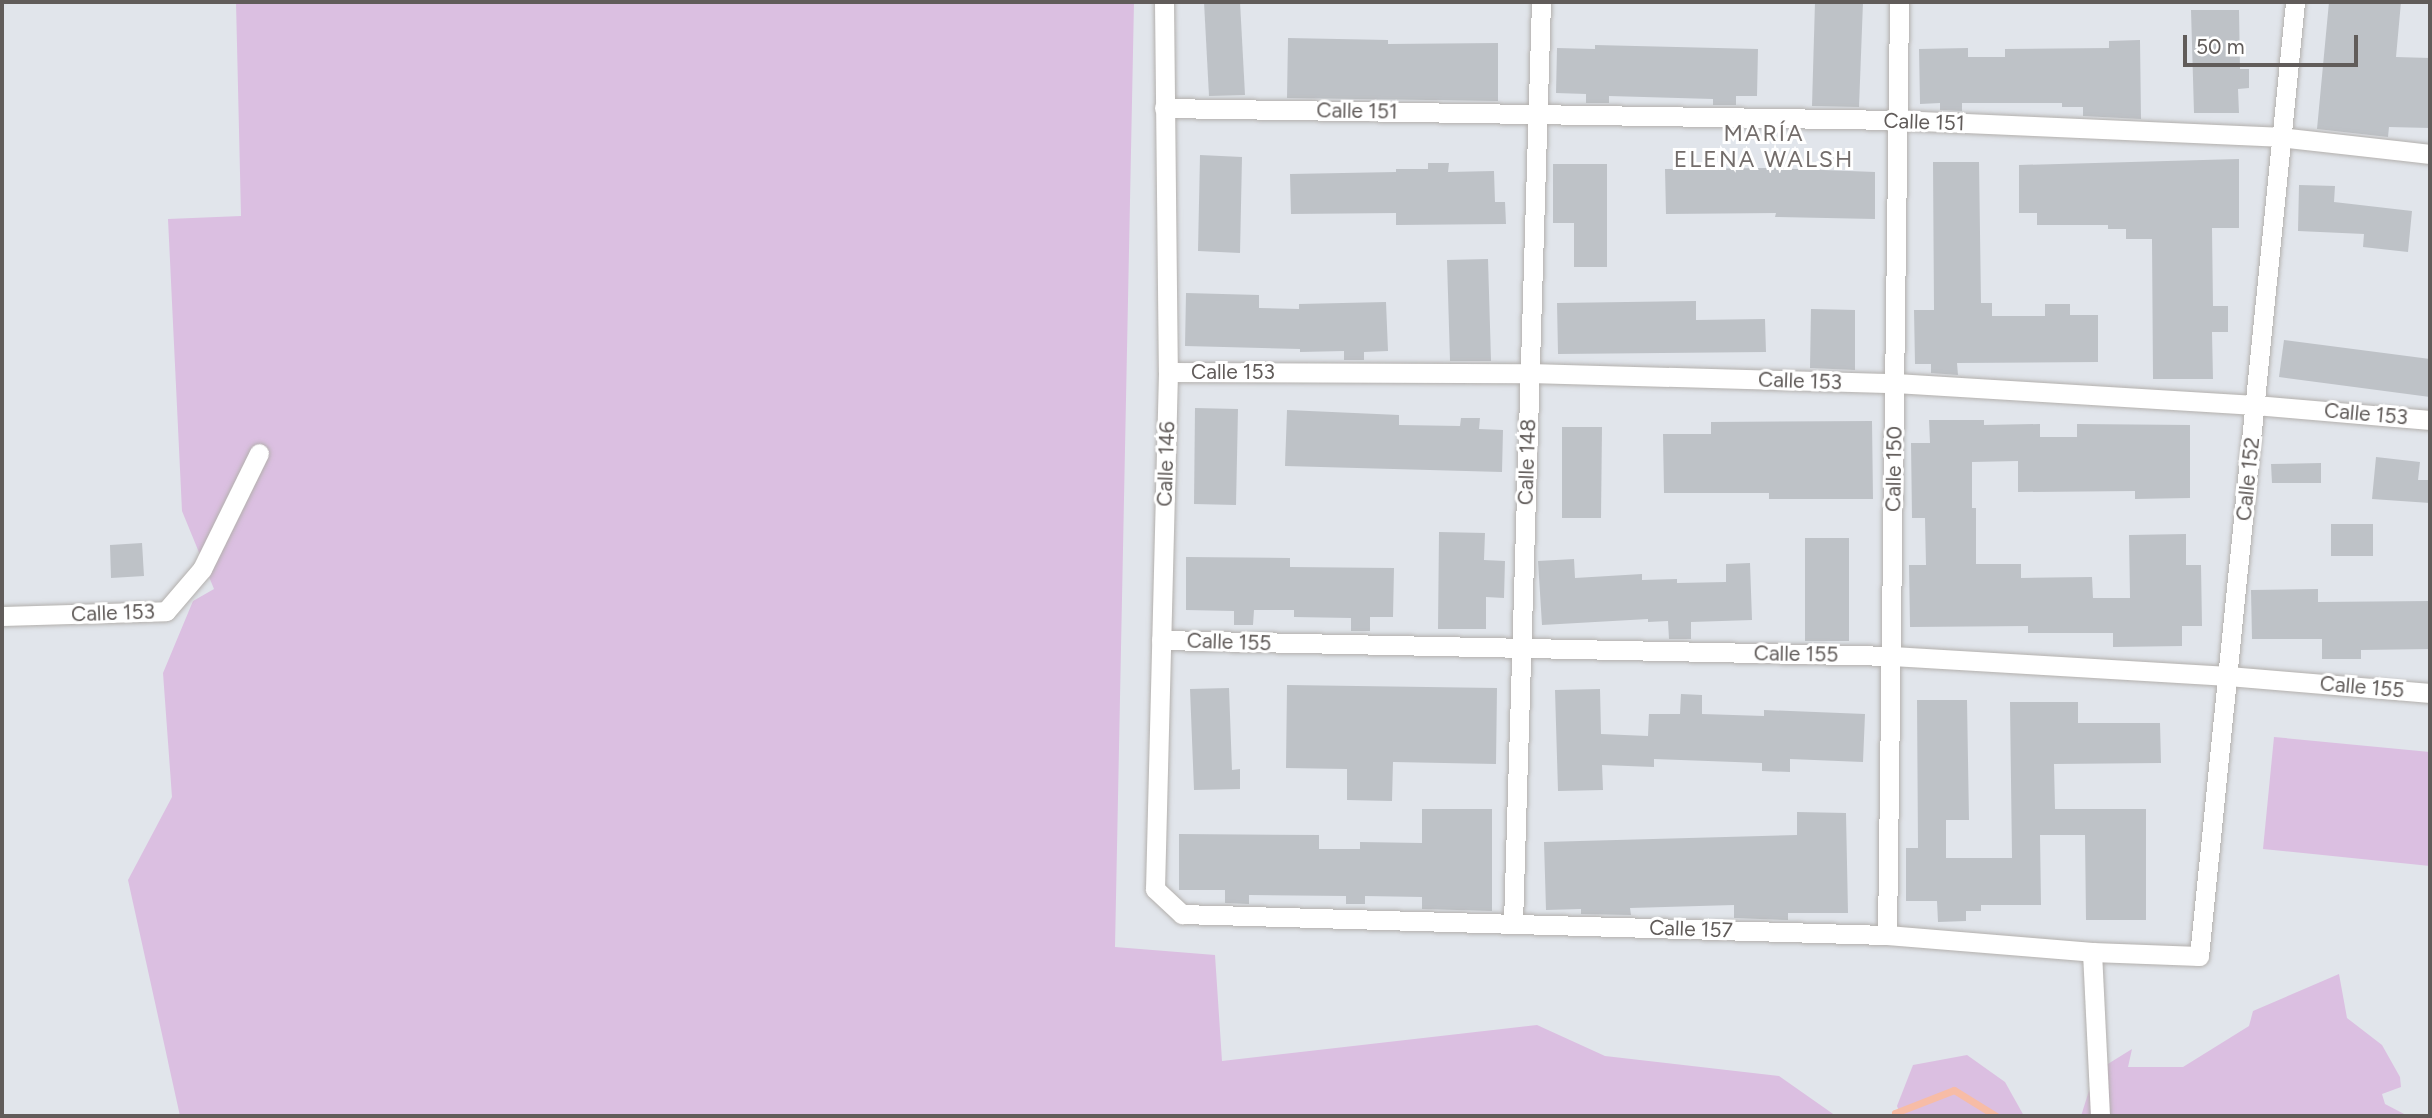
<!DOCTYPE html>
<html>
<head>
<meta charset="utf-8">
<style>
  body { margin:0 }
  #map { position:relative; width:2432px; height:1118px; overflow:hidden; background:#e1e5eb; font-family:Figtree,sans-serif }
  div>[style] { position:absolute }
  .green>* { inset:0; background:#dbbfe1 }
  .stream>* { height:7px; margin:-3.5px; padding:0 3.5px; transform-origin:3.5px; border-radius:3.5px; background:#f7bca6 }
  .building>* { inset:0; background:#bec2c7 }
  .roads { filter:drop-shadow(0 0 2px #b3b0ad) drop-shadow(0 0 2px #b3b0ad) }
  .street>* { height:19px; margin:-9.5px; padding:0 9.5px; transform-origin:9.5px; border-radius:9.5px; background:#fff }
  span { translate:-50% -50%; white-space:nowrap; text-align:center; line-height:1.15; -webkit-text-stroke:6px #fff; paint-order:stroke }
  .street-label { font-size:21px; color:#615c5a }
  .neighbourhood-label { font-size:23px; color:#736d6b; letter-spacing:2px }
  .frame { position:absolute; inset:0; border:4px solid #615c5a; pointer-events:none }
  .scale { position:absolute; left:2183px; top:35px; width:175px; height:32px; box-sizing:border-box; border:4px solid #615c5a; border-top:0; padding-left:9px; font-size:21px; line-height:24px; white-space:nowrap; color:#615c5a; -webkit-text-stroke:5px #fff; paint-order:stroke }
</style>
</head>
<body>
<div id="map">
  <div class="green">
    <i style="clip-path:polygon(236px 2px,1134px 2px,1115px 947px,1215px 955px,1222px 1061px,1537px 1025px,1605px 1056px,1779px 1076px,1836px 1116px,180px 1116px,128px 880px,172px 797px,163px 673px,193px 601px,214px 589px,182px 511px,168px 219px,241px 216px)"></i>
    <i style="clip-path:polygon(2274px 737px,2430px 752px,2430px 866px,2263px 849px)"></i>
    <i style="clip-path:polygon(2339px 974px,2347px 1018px,2382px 1045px,2400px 1077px,2401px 1087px,2382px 1094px,2385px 1104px,2408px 1116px,2081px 1116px,2095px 1072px,2132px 1049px,2128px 1067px,2183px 1067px,2249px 1026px,2253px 1011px)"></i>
    <i style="clip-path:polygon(1967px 1055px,2005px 1082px,2024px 1116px,1901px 1116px,1897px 1106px,1913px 1065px)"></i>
  </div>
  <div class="stream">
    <i style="left:1895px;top:1116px;width:3px;rotate:-90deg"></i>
    <i style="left:1895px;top:1113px;width:63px;rotate:-21.3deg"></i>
    <i style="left:1954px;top:1090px;width:49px;rotate:31.8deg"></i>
  </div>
  <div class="building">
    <i style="clip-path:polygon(1204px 2px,1240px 2px,1245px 95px,1209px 96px)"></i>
    <i style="clip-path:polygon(1815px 2px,1863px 2px,1859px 107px,1812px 106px)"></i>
    <i style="clip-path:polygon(2329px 2px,2401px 2px,2396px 57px,2430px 58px,2430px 128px,2389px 127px,2388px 137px,2317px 129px)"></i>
    <i style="clip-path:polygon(2191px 10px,2239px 10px,2240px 69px,2249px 69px,2249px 88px,2238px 89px,2239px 113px,2194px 113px)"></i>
    <i style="clip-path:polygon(1288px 38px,1388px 40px,1388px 44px,1498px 43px,1498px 101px,1287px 98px)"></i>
    <i style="clip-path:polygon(2140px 40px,2141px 119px,2083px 116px,2083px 107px,2062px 107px,2062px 103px,1962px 103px,1962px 111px,1940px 110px,1940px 103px,1920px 104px,1919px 49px,1968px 48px,1968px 57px,2005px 57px,2005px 49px,2109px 48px,2109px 41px)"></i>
    <i style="clip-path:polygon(1595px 45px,1758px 49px,1757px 96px,1736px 96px,1736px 105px,1713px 105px,1713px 99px,1609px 96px,1609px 103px,1586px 103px,1586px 94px,1556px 93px,1557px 48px,1595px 49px)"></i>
    <i style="clip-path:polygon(1200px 155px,1242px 157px,1240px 253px,1198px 251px)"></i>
    <i style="clip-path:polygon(2239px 159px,2239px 228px,2212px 228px,2213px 306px,2228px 306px,2228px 332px,2212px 332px,2213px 379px,2153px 379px,2152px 239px,2126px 239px,2126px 229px,2108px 229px,2108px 225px,2037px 225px,2037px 213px,2019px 213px,2019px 165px)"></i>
    <i style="clip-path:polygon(1933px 162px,1979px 162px,1981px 303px,1992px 303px,1992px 316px,2045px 316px,2045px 304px,2070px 304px,2070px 315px,2098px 315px,2098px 362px,1957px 363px,1958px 375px,1931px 373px,1931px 364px,1915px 364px,1914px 310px,1934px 310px)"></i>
    <i style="clip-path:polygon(1428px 163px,1449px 163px,1448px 172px,1494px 171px,1495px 202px,1505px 202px,1506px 224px,1396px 225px,1396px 213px,1291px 214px,1290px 174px,1396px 172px,1396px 169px,1428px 169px)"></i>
    <i style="clip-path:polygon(1553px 164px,1607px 164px,1607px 267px,1574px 267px,1574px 223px,1553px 223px)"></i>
    <i style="clip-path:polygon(1769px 168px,1875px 172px,1875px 219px,1775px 217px,1776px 213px,1666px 214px,1665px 169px)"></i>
    <i style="clip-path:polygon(2299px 185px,2335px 186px,2334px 202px,2412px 211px,2408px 252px,2363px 247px,2364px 234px,2298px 231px)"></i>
    <i style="clip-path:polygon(1488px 259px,1491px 361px,1450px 361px,1447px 260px)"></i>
    <i style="clip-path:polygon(1186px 293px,1259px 295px,1259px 308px,1299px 309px,1299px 304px,1386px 302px,1388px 351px,1364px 352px,1364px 360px,1344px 360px,1344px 351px,1300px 352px,1300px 349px,1185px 346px)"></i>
    <i style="clip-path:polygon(1696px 301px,1696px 320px,1765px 319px,1766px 352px,1558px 354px,1557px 303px)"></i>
    <i style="clip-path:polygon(1811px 309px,1855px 310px,1855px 370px,1810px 368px)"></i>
    <i style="clip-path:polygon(2284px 340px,2430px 359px,2430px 397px,2279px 377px)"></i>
    <i style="clip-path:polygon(1195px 408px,1238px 409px,1236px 505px,1194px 504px)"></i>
    <i style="clip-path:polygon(1287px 410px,1399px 415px,1399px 425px,1460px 426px,1461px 418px,1480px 418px,1479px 429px,1503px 430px,1502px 472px,1285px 466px)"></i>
    <i style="clip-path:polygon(1929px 420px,1984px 420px,1984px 425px,2040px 424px,2040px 437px,2077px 437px,2077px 424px,2190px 425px,2190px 498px,2135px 499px,2135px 491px,2018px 492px,2018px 461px,1972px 462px,1972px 508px,1976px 508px,1976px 564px,2021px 564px,2021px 578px,2092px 577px,2093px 598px,2130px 598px,2129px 535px,2186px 534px,2186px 565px,2201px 565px,2202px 626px,2182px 626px,2182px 646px,2113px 647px,2113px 633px,2028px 633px,2028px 626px,1910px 627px,1909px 565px,1926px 565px,1925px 518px,1912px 518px,1911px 443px,1930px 443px)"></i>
    <i style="clip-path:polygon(1872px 421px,1873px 499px,1769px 499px,1769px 493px,1664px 493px,1663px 434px,1711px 434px,1711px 422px)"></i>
    <i style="clip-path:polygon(1562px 427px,1602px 427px,1601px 518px,1562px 518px)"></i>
    <i style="clip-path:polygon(2376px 457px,2420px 462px,2418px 480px,2430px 480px,2430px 503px,2372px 499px)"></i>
    <i style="clip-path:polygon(2321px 463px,2321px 483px,2272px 483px,2271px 464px)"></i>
    <i style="clip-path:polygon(2331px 524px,2373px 524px,2373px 556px,2331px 556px)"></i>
    <i style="clip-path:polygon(1439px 532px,1485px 533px,1484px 560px,1505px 561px,1504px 598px,1486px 597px,1486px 629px,1438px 629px)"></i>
    <i style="clip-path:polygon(1805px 538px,1849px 538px,1849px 641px,1805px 641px)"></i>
    <i style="clip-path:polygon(142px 543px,144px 576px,111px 578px,110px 545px)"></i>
    <i style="clip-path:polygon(1186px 557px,1290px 558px,1290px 567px,1394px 568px,1393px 617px,1370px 617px,1370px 631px,1351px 631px,1351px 618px,1294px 617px,1294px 610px,1254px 610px,1253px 625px,1234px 625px,1234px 611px,1186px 610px)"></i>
    <i style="clip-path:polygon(1574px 559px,1575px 578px,1642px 574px,1642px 580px,1677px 579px,1677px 583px,1726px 582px,1726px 564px,1750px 563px,1752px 620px,1691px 622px,1691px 639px,1669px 639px,1668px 621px,1648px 622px,1648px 619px,1542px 625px,1538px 561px)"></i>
    <i style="clip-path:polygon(2318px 589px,2318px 602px,2430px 601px,2430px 649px,2361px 650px,2361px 659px,2322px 659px,2322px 639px,2252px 639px,2251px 590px)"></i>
    <i style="clip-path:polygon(1287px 685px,1497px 688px,1496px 764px,1393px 762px,1392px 801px,1347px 800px,1347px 769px,1286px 768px)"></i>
    <i style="clip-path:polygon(1229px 688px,1232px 770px,1240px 769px,1240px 789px,1194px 790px,1190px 689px)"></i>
    <i style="clip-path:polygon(1600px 689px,1601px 734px,1648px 736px,1649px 714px,1680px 714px,1681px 694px,1702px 695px,1702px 714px,1764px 716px,1764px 710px,1865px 714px,1863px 762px,1790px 759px,1790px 772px,1762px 771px,1762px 763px,1654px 759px,1654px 767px,1602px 765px,1603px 790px,1558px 791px,1555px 690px)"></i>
    <i style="clip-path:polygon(1917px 700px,1967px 700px,1969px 820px,1946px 820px,1946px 858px,2012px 858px,2010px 702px,2078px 702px,2078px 723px,2160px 723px,2161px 763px,2054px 764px,2055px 809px,2146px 809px,2146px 920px,2086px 920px,2085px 835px,2040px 835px,2041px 905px,1981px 905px,1981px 911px,1966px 911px,1966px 921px,1938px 922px,1937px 901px,1906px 901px,1906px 848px,1918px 848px)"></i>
    <i style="clip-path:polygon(1422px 809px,1492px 809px,1492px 911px,1422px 909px,1422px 897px,1365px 896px,1365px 904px,1346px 904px,1346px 896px,1249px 895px,1249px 904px,1225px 903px,1225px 890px,1179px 890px,1179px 834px,1319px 835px,1319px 849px,1360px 849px,1360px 842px,1422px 843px)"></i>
    <i style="clip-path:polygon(1797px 812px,1846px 813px,1848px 913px,1788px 913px,1788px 920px,1734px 918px,1734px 905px,1630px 908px,1631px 915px,1581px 914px,1581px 909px,1546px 910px,1544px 842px,1797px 835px)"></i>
  </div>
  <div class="roads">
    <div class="street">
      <i style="left:1164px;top:2px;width:370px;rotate:89.4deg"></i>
      <i style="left:1168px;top:372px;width:517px;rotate:91.44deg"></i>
      <i style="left:1155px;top:889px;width:37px;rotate:43deg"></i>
      <i style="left:1182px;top:914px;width:705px;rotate:1.71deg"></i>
      <i style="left:1887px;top:935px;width:206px;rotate:4.7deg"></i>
      <i style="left:2092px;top:952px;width:107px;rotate:2.1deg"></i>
      <i style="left:2199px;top:956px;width:959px;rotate:-84.25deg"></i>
      <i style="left:1164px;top:108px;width:733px;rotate:0.94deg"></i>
      <i style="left:1897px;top:120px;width:382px;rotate:2.5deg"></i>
      <i style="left:2279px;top:137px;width:152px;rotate:6.4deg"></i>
      <i style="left:1168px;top:372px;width:361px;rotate:0.2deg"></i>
      <i style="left:1529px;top:373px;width:366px;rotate:1.6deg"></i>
      <i style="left:1895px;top:383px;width:361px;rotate:3.5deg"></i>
      <i style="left:2255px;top:405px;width:176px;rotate:4.9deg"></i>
      <i style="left:2px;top:616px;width:164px;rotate:-1.7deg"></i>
      <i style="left:166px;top:611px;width:55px;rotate:-49.4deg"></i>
      <i style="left:202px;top:569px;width:129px;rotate:-63.8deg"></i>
      <i style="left:1161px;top:640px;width:731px;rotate:1.25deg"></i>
      <i style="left:1892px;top:656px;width:337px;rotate:3.4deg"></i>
      <i style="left:2228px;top:676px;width:203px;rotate:4.8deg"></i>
      <i style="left:1513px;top:923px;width:921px;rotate:-88.26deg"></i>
      <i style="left:1887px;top:935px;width:933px;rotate:-89.26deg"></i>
      <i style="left:2092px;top:952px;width:164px;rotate:87.2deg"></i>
    </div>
  </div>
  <div class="street-label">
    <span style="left:1357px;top:111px;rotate:1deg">Calle 151</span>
    <span style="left:1924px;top:122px;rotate:2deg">Calle 151</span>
    <span style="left:1233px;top:372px">Calle 153</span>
    <span style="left:1800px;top:381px;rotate:2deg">Calle 153</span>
    <span style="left:2366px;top:414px;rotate:5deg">Calle 153</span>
    <span style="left:1527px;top:462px;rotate:-88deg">Calle 148</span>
    <span style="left:1166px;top:464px;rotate:-88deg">Calle 146</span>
    <span style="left:1894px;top:469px;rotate:-89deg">Calle 150</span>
    <span style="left:2248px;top:479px;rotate:-84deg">Calle 152</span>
    <span style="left:113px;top:613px;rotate:-2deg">Calle 153</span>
    <span style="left:1229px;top:642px;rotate:2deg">Calle 155</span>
    <span style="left:1796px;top:654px;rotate:1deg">Calle 155</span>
    <span style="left:2362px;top:687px;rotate:5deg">Calle 155</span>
    <span style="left:1691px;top:929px;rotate:2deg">Calle 157</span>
  </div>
  <div class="neighbourhood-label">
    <span style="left:1764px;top:146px">MARÍA<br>ELENA WALSH</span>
  </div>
  <div class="frame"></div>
  <div class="scale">50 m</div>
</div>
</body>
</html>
